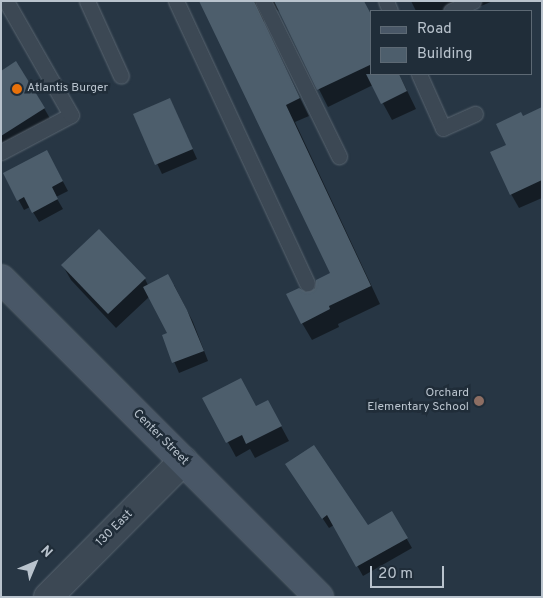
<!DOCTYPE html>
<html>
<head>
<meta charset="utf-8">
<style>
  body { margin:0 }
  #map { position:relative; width:543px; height:598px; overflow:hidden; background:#273644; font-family:Overpass,sans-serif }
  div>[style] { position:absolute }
  .shadow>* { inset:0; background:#0007 }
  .building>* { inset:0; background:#4d5e6c }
  .roads { filter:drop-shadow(0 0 1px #5a6671) drop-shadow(0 0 1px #5a6671) }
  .lane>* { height:15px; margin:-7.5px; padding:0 7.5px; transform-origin:7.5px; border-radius:7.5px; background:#3c4854 }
  .street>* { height:28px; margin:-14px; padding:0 14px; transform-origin:14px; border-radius:14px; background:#3c4854 }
  .secondary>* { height:28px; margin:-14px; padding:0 14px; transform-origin:14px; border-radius:14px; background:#495767 }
  .dots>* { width:14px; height:14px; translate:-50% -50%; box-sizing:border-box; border:2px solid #202d39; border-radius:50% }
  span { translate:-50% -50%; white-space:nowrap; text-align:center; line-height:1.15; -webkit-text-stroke:5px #202d39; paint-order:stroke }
  .poi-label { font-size:12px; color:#b9c3cd }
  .left { translate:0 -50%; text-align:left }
  .right { translate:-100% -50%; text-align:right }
  .street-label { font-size:12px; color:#b9c3cd }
  .frame { position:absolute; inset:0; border:2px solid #b9c3cd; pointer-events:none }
  .legend { position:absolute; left:370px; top:10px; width:162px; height:65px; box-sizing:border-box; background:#202d39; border:1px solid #5d6974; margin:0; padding:6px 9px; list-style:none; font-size:15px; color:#b9c3cd }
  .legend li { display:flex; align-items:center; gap:10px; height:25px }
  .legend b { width:25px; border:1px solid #5d6974 }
  .north { position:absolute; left:10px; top:538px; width:50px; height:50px; -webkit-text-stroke:4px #202d39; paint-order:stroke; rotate:45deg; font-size:14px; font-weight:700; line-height:20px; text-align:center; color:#b9c3cd }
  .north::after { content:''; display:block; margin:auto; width:18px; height:22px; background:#b9c3cd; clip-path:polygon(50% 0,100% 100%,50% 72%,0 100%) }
  .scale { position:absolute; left:370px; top:566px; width:74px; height:22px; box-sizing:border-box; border:2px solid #b9c3cd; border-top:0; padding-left:6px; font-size:15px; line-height:18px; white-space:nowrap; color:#b9c3cd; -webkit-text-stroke:4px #202d39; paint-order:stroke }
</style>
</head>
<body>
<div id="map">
  <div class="shadow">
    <i style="clip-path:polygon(201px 1px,364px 1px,372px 17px,372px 74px,399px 74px,416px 109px,392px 120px,373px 85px,328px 107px,280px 12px,274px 8px,264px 14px,264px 24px,309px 116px,295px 122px,380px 304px,338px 324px,339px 327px,312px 340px,302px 323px,305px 294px,312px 292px,332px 273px)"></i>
    <i style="clip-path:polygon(411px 1px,493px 1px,469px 11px,416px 11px)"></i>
    <i style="clip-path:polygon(1px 72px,44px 108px,52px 122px,1px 155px)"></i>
    <i style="clip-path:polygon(170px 99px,197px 159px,162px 174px,134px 115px)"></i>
    <i style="clip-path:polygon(542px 109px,542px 198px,519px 208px,511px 194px,507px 145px,523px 117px)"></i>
    <i style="clip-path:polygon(52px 161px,68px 191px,56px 197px,63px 209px,39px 222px,30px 207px,24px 210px,4px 173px)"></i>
    <i style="clip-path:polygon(63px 266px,145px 279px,148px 285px,174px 285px,193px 322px,208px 361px,179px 373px,163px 336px,169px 334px,149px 297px,116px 328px,71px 280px)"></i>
    <i style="clip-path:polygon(204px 398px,256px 407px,275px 415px,289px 441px,255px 458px,250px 449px,236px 457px)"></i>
    <i style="clip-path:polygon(293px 474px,368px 527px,392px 513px,412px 548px,363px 576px,334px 525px,329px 528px)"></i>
  </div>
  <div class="building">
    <i style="clip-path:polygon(199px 1px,254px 1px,300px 98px,286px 105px,371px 286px,329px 306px,330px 309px,301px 324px,286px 294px,299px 288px,306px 292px,311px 291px,315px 288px,316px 280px,330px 273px)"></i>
    <i style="clip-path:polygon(274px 1px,364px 1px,372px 16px,372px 64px,317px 90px)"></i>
    <i style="clip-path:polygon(16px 61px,45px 108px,1px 136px,1px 71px)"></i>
    <i style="clip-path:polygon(366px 74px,399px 74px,407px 91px,381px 104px)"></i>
    <i style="clip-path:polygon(170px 98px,193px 149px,155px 165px,133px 114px)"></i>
    <i style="clip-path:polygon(542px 107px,542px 180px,510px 195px,490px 152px,506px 145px,496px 124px,521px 112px,523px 116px)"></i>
    <i style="clip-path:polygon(47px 150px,63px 181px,52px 187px,58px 199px,32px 213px,24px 197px,17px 201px,3px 173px)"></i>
    <i style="clip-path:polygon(99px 229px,146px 278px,108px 314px,61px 265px)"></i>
    <i style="clip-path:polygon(168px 274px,187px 310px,204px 351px,172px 363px,162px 335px,167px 333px,143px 287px)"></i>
    <i style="clip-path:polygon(241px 378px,256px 406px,268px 400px,282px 426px,246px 444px,242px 435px,226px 443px,202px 398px)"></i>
    <i style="clip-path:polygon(314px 445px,368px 525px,392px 511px,408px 538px,356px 567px,327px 515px,322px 519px,285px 464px)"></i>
  </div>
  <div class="roads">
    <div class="lane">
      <i style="left:87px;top:1px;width:82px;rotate:65.6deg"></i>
      <i style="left:176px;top:1px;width:311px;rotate:65.1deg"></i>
      <i style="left:263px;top:1px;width:173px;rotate:63.9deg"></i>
      <i style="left:386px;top:1px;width:11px;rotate:68deg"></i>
      <i style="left:451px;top:11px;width:24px;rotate:-24deg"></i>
      <i style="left:419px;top:74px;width:59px;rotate:66deg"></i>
      <i style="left:443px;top:128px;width:35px;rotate:-24deg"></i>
      <i style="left:1px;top:152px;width:79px;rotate:-27.9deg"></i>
      <i style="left:71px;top:115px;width:131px;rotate:-119.7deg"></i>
    </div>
    <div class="street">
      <i style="left:48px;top:597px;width:192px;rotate:-45.2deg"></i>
    </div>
    <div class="secondary">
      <i style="left:1px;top:279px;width:450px;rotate:45deg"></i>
    </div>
  </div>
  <div class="dots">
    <i style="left:17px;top:89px;background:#e8710a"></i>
    <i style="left:479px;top:401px;background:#8d6e63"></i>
  </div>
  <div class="poi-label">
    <span class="left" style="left:27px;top:89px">Atlantis Burger</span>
    <span class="right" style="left:469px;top:401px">Orchard<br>Elementary School</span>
  </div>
  <div class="street-label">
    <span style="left:160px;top:438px;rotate:45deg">Center Street</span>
    <span style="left:115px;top:529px;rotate:-45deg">130 East</span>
  </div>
  <div class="frame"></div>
  <ul class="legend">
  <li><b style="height:6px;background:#495767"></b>Road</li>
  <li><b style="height:14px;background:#4d5e6c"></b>Building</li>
  </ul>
  <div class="north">N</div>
  <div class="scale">20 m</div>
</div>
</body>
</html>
